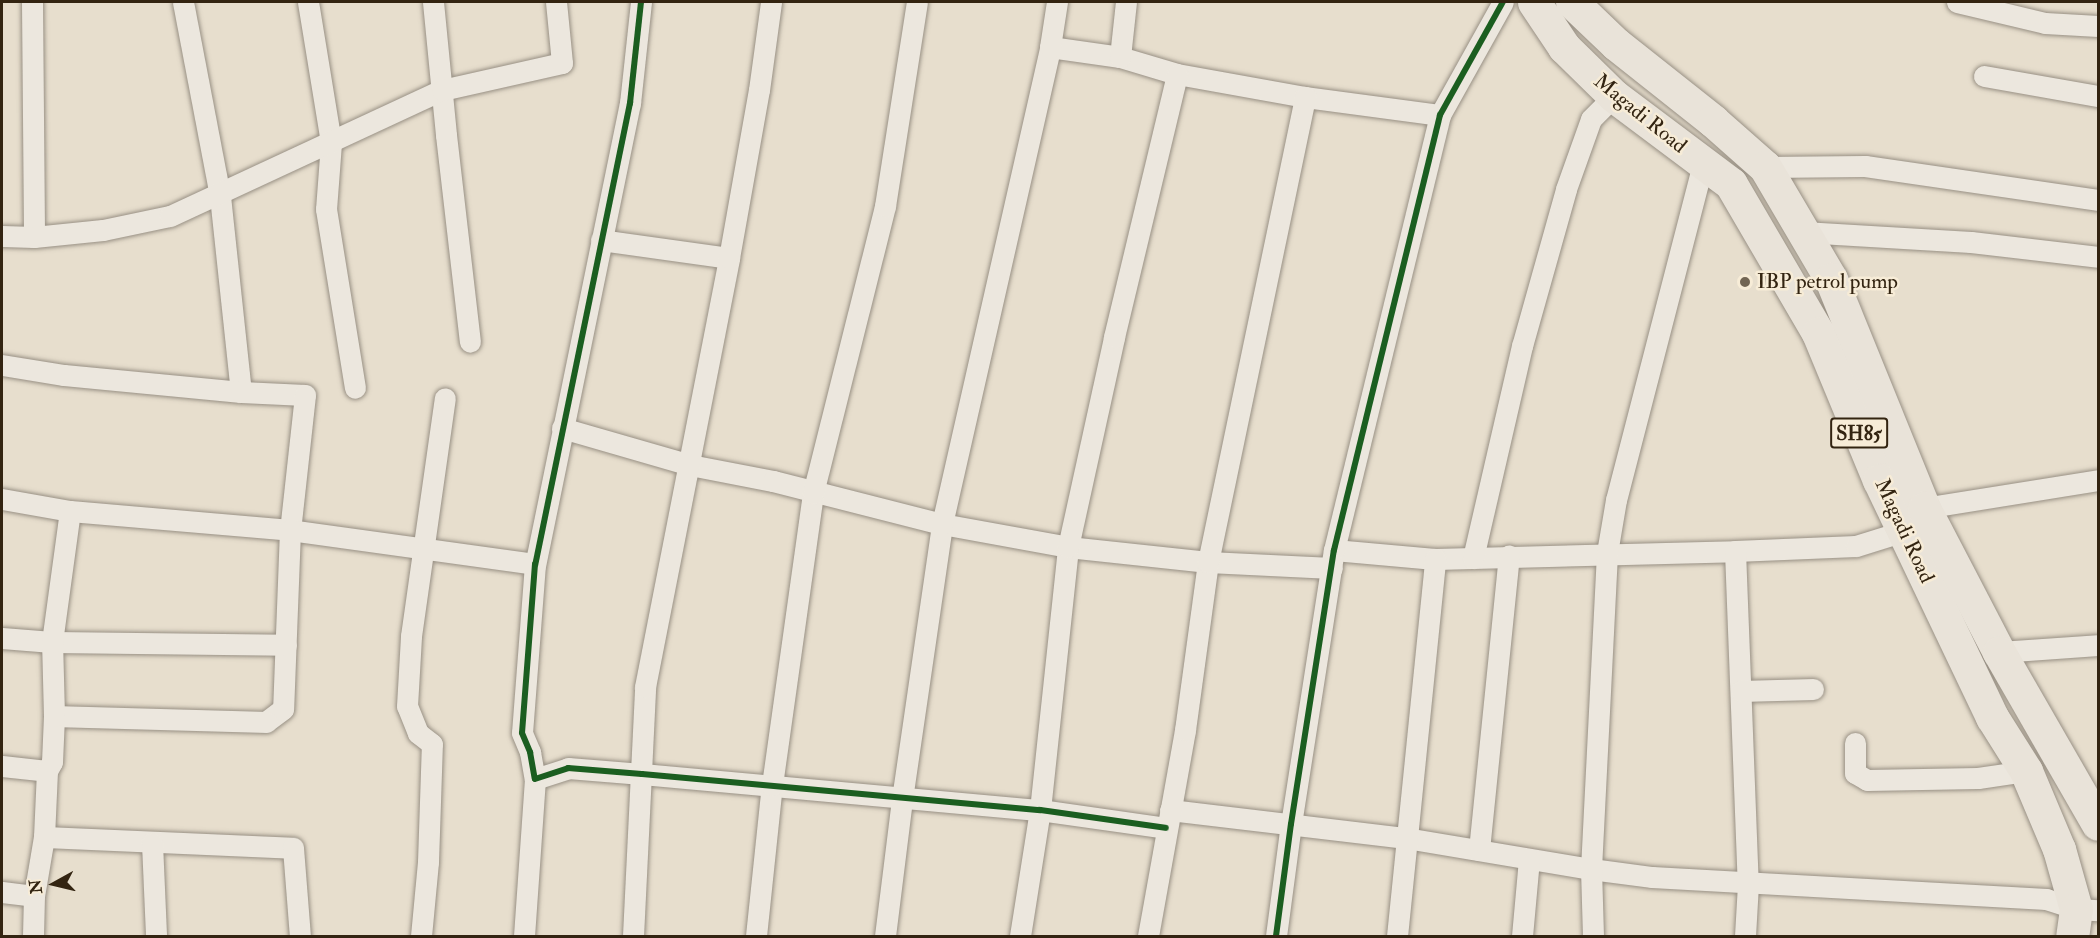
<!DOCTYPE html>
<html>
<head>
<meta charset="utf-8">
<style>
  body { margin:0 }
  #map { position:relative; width:2100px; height:938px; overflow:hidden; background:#e7decd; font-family:"IM FELL Double Pica",serif }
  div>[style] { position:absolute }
  .roads { filter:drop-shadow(0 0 2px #989084) drop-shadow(0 0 2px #989084) }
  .minor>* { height:21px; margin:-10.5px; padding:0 10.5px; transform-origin:10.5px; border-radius:10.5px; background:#ece7de }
  .primary>* { height:33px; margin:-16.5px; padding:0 16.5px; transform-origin:16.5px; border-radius:16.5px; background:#e9e3d9 }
  .cycleway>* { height:6px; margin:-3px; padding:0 3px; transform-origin:3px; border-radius:3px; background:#1b5e20 }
  .dots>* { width:16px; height:16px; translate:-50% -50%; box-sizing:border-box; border:3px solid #f7ecd7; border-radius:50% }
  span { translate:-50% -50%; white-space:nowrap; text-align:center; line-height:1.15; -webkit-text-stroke:5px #f7ecd7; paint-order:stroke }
  .shield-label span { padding:2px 4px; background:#f7ecd7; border:2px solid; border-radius:4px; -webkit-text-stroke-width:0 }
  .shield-label { font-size:20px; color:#332411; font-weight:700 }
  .street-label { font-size:21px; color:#332411 }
  .poi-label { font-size:21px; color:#332411 }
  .left { translate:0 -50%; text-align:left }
  .frame { position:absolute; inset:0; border:3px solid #332411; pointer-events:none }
  .north { position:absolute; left:24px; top:854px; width:60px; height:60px; -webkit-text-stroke:4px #f7ecd7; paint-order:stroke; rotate:262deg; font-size:16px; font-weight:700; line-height:24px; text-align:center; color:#332411 }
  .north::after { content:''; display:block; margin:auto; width:21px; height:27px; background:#332411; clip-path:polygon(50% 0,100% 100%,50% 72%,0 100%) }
</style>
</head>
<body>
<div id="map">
  <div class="roads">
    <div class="minor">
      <i style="left:32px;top:2px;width:235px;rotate:89.5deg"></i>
      <i style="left:183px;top:2px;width:197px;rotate:79.2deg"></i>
      <i style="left:220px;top:196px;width:197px;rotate:83.9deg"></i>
      <i style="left:308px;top:2px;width:143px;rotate:80.7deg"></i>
      <i style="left:331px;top:143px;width:66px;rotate:94.3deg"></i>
      <i style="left:326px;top:209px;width:181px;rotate:80.8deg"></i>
      <i style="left:433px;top:2px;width:134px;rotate:84.4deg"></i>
      <i style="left:446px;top:135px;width:208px;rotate:83.4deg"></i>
      <i style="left:641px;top:2px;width:102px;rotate:96.2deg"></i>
      <i style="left:630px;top:103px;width:471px;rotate:101.6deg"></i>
      <i style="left:535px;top:564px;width:169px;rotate:94.4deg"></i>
      <i style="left:522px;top:733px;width:21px;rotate:67deg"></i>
      <i style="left:530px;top:752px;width:27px;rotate:80deg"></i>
      <i style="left:535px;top:779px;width:35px;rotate:-18deg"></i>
      <i style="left:568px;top:768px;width:74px;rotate:4.6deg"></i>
      <i style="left:642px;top:774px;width:400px;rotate:5.2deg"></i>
      <i style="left:1040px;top:810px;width:127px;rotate:8.1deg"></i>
      <i style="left:1957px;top:2px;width:90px;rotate:13.4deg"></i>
      <i style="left:2045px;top:23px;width:53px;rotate:3.2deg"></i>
      <i style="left:1050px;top:47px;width:71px;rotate:8.1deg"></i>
      <i style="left:1120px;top:57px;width:59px;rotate:16.6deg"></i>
      <i style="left:1177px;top:74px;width:130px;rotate:10.2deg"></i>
      <i style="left:1305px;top:97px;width:136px;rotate:7.6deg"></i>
      <i style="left:1120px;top:57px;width:55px;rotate:-83.8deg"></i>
      <i style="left:1984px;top:76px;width:116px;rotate:10deg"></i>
      <i style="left:1765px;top:167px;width:100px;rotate:-0.6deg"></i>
      <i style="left:1865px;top:166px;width:235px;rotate:8.3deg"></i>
      <i style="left:1803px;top:232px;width:168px;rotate:3.4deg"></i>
      <i style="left:1971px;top:242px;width:128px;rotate:6.7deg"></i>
      <i style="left:2px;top:236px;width:32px;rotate:2deg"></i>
      <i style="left:34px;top:237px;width:69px;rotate:-5.8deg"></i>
      <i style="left:103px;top:230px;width:68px;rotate:-11.8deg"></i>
      <i style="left:170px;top:216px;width:300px;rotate:-24.9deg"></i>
      <i style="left:442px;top:90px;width:123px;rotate:-12.7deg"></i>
      <i style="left:562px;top:63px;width:61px;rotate:-95.6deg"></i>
      <i style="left:601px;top:240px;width:129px;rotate:8deg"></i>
      <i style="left:2px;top:365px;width:63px;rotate:9.2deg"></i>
      <i style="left:64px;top:375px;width:178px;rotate:5.5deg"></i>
      <i style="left:241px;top:392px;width:64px;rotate:2.7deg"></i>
      <i style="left:305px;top:395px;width:136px;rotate:96.3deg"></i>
      <i style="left:290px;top:530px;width:247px;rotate:7.9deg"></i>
      <i style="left:562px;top:428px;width:133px;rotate:16.1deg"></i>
      <i style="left:690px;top:465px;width:85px;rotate:10.9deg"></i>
      <i style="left:773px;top:481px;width:174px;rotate:14.3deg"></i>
      <i style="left:942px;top:524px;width:128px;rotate:10.3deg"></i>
      <i style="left:1068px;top:547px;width:141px;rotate:6.1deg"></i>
      <i style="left:1208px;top:562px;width:124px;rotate:2.8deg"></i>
      <i style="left:2px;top:499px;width:69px;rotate:10deg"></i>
      <i style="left:70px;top:511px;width:221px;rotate:4.9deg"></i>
      <i style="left:290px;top:530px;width:179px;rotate:92.2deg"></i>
      <i style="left:283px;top:709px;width:21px;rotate:143deg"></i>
      <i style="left:266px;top:722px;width:212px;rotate:-178.4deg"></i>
      <i style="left:1924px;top:508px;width:176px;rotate:-9.1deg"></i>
      <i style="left:1334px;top:550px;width:101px;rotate:5.1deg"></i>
      <i style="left:1435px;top:559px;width:300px;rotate:-1.5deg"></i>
      <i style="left:1735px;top:551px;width:121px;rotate:-2.4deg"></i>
      <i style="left:1856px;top:546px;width:50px;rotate:-17.4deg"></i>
      <i style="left:1735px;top:551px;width:333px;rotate:87.8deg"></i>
      <i style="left:1748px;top:884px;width:52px;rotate:93.3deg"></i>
      <i style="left:1473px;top:558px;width:218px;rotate:-77deg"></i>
      <i style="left:1522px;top:346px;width:163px;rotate:-74.3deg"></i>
      <i style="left:1566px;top:189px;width:74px;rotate:-70.3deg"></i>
      <i style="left:1591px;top:119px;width:33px;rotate:-45deg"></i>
      <i style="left:2px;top:638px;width:50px;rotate:4.6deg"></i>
      <i style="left:52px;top:642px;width:234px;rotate:0.7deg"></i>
      <i style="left:1999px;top:652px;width:99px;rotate:-4deg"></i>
      <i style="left:1741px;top:691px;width:72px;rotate:-1.6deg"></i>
      <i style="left:1855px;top:743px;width:30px;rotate:90deg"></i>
      <i style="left:1855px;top:773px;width:14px;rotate:30deg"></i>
      <i style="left:1867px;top:780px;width:111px;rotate:-1deg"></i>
      <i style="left:1978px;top:778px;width:49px;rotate:-8.3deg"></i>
      <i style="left:2px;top:766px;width:45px;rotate:6.3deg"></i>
      <i style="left:1170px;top:810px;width:238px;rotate:6.8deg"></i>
      <i style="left:1406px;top:838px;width:188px;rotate:9.5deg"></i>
      <i style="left:1591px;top:869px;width:62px;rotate:7.5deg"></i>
      <i style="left:1652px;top:877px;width:395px;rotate:3.2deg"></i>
      <i style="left:2046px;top:899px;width:32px;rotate:18deg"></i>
      <i style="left:2076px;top:909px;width:22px;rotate:3deg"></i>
      <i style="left:44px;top:837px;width:249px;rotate:2.5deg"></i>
      <i style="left:293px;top:848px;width:88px;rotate:85.5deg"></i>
      <i style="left:152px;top:843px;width:93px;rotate:87.5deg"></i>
      <i style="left:1479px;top:850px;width:296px;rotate:-84.2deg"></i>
      <i style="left:2px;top:892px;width:32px;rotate:7deg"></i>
      <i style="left:33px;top:936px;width:40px;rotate:-88.6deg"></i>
      <i style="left:34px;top:896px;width:60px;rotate:-80.4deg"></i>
      <i style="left:44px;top:837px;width:66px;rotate:-87.4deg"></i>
      <i style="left:47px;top:771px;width:10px;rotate:-61deg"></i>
      <i style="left:52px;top:762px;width:46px;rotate:-87.5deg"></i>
      <i style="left:54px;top:716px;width:74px;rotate:-91.5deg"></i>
      <i style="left:52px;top:642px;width:132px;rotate:-82.2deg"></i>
      <i style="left:421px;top:936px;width:74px;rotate:-84.6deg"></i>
      <i style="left:428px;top:862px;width:118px;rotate:-88.1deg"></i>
      <i style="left:432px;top:744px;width:18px;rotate:-142deg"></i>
      <i style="left:418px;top:733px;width:29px;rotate:-112deg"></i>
      <i style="left:407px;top:706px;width:70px;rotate:-86.7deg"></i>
      <i style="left:411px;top:636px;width:240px;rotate:-81.9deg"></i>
      <i style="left:524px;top:936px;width:157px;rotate:-86deg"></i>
      <i style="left:633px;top:936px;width:249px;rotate:-87.2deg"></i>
      <i style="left:645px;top:687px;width:437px;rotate:-78.9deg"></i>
      <i style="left:729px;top:258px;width:171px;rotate:-79.9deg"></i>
      <i style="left:759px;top:90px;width:89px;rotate:-82.2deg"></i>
      <i style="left:756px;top:936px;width:152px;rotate:-84deg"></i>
      <i style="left:772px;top:785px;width:295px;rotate:-82deg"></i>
      <i style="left:813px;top:493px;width:296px;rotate:-75.9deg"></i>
      <i style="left:885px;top:206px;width:206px;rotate:-81.1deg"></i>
      <i style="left:885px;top:936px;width:138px;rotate:-82.9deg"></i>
      <i style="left:902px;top:799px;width:278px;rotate:-81.7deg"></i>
      <i style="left:942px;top:524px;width:489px;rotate:-77.2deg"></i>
      <i style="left:1050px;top:47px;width:46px;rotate:-81.2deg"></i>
      <i style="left:1020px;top:936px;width:128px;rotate:-81deg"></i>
      <i style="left:1040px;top:810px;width:264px;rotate:-83.9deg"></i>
      <i style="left:1068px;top:547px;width:215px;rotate:-77.6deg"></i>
      <i style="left:1114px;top:337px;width:270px;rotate:-76.5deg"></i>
      <i style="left:1148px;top:936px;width:209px;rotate:-79.8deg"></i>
      <i style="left:1185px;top:730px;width:170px;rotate:-82.2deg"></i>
      <i style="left:1208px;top:562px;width:475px;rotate:-78.2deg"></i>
      <i style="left:1276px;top:936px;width:113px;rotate:-82.4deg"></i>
      <i style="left:1291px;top:824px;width:277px;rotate:-81.1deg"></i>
      <i style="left:1334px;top:550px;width:448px;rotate:-76.3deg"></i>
      <i style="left:1440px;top:115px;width:129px;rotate:-60.9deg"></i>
      <i style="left:1397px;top:936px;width:379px;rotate:-84.2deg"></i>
      <i style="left:1522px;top:936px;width:77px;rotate:-84.8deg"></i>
      <i style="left:1593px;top:936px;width:67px;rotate:-91.7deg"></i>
      <i style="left:1591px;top:869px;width:316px;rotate:-87.1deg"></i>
      <i style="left:1607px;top:553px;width:54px;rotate:-80.4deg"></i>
      <i style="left:1616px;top:500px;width:347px;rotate:-75.5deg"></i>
    </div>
    <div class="primary">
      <i style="left:1534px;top:2px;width:54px;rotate:56.3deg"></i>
      <i style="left:1564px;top:47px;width:70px;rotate:44.4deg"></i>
      <i style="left:1614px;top:96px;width:146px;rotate:36.9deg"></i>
      <i style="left:1731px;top:184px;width:173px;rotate:59.7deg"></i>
      <i style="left:1818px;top:333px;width:159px;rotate:67.5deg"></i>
      <i style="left:1879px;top:480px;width:263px;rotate:64.5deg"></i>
      <i style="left:1992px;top:717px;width:64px;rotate:57.8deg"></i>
      <i style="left:2026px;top:771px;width:85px;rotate:67.1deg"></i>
      <i style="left:2059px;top:849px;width:62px;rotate:74.2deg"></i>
      <i style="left:2076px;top:909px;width:27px;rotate:98deg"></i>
      <i style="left:1572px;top:2px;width:61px;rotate:43.7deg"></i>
      <i style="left:1616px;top:44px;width:124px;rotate:38.4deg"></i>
      <i style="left:1713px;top:121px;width:69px;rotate:41.5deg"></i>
      <i style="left:1765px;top:167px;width:130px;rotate:59.5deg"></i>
      <i style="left:1831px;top:279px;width:247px;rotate:67.9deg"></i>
      <i style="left:1924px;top:508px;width:162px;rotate:62.5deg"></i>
      <i style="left:1999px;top:652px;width:198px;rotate:60.1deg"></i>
    </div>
  </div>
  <div class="cycleway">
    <i style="left:641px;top:2px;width:102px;rotate:96.2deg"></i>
    <i style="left:630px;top:103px;width:471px;rotate:101.6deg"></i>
    <i style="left:535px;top:564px;width:169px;rotate:94.4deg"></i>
    <i style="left:522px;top:733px;width:21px;rotate:67deg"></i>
    <i style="left:530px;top:752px;width:27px;rotate:80deg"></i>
    <i style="left:535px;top:779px;width:35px;rotate:-18deg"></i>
    <i style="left:568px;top:768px;width:74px;rotate:4.6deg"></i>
    <i style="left:642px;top:774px;width:400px;rotate:5.2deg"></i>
    <i style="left:1040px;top:810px;width:127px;rotate:8.1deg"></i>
    <i style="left:1276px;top:936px;width:113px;rotate:-82.4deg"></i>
    <i style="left:1291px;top:824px;width:277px;rotate:-81.1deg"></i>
    <i style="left:1334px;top:550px;width:448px;rotate:-76.3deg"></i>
    <i style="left:1440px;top:115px;width:129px;rotate:-60.9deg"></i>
  </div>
  <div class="dots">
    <i style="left:1745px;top:282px;background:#726553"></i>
  </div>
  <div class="shield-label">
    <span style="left:1859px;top:433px">SH85</span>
  </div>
  <div class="street-label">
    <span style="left:1640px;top:114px;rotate:39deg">Magadi Road</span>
    <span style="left:1904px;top:531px;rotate:65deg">Magadi Road</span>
  </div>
  <div class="poi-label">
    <span class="left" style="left:1757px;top:282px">IBP petrol pump</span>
  </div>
  <div class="frame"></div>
  <div class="north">N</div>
</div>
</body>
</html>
